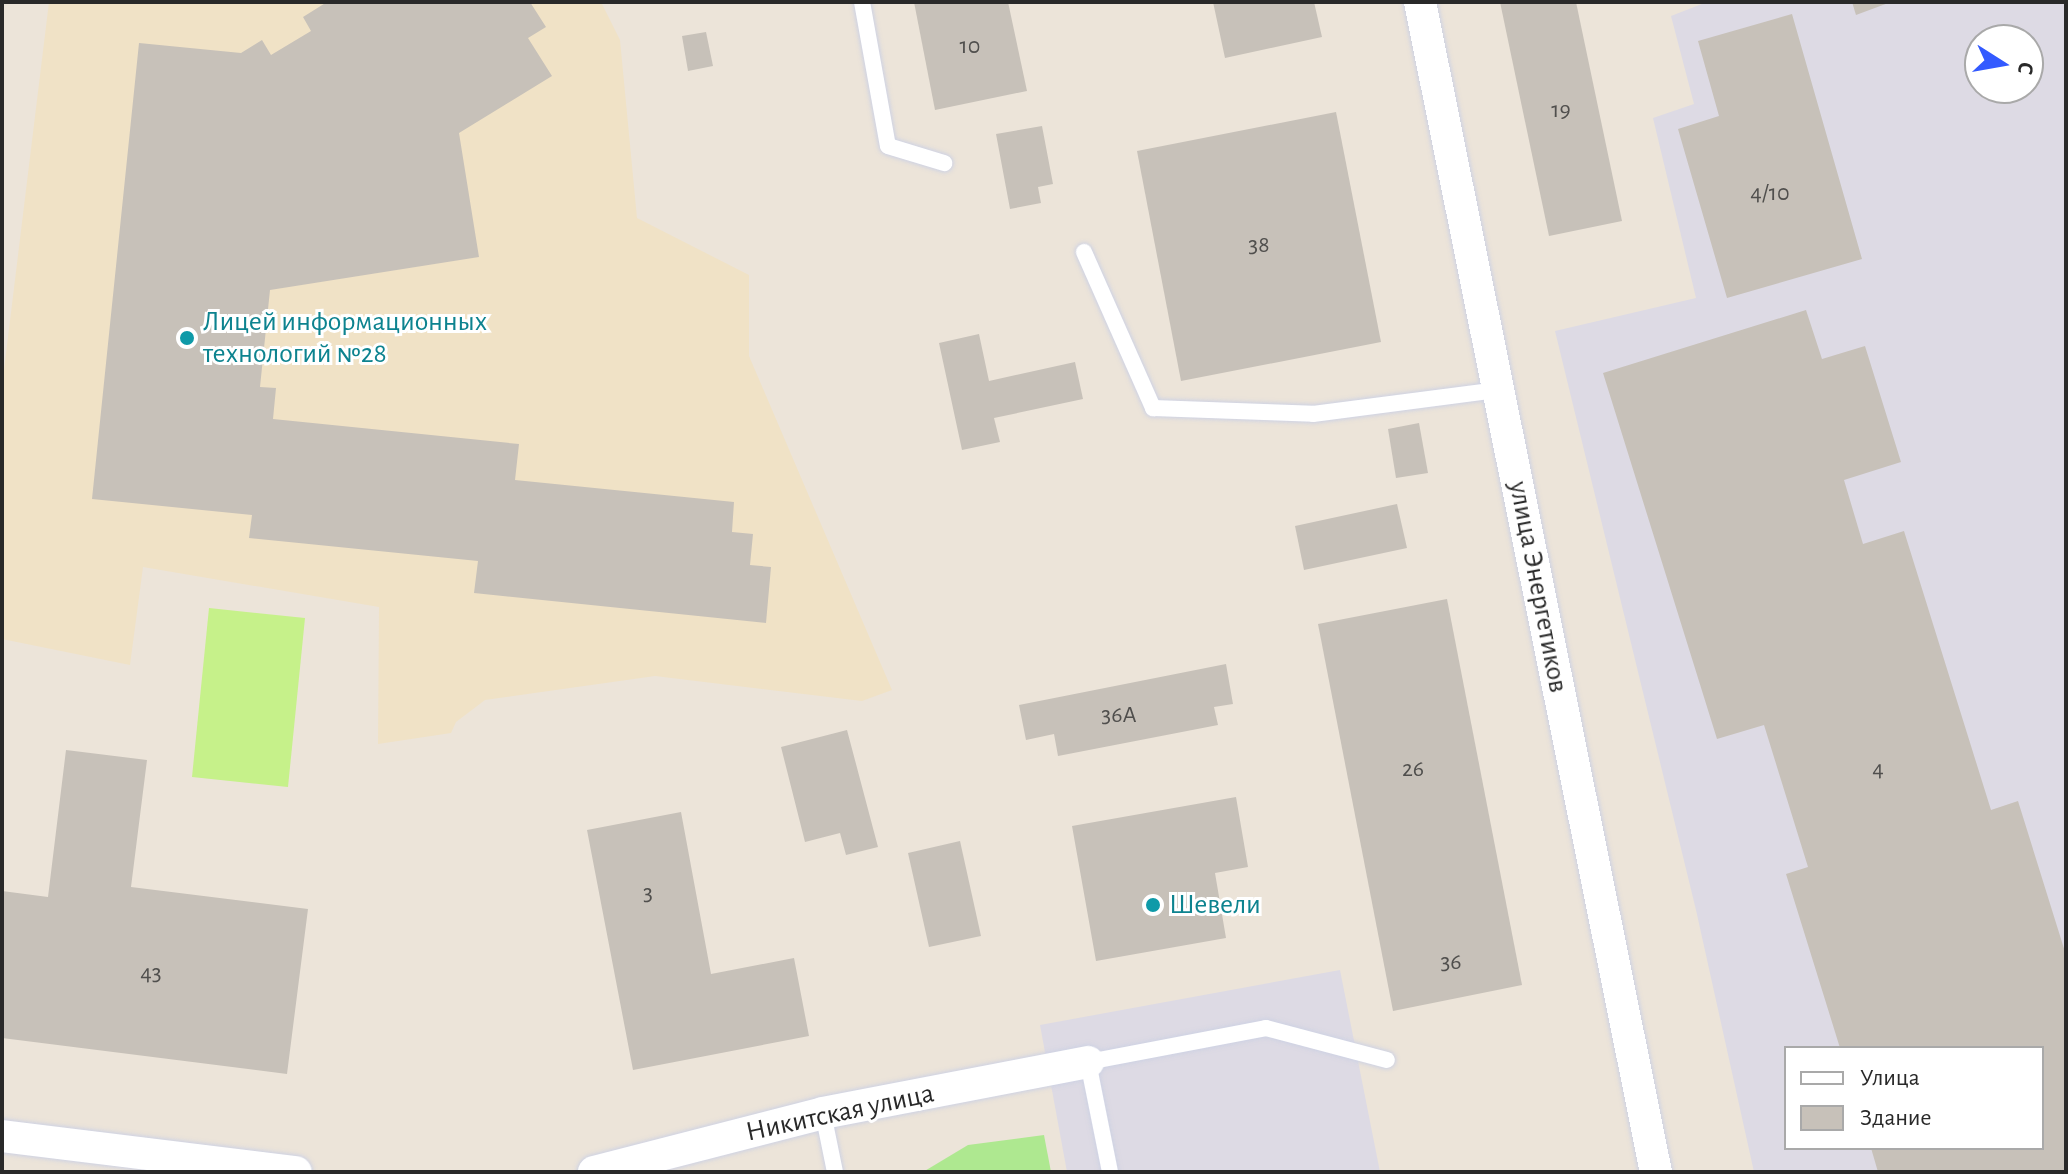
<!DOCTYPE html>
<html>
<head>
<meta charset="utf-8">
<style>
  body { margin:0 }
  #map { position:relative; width:2068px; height:1174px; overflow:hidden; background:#ece4d9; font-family:"Alegreya Sans",sans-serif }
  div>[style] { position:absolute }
  .industrial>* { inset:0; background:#dddae4 }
  .education>* { inset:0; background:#f0e2c6 }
  .green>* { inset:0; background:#aee890 }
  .pitch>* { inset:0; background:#c6f18a }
  .building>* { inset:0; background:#c7c1b9 }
  .roads { filter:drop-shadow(0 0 2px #ced2e3) drop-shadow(0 0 2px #ced2e3) }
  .service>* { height:16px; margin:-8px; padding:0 8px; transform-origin:8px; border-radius:8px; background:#fff }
  .minor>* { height:32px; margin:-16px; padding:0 16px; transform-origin:16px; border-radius:16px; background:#fff }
  .dots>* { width:22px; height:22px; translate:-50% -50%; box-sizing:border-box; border:4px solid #fff; border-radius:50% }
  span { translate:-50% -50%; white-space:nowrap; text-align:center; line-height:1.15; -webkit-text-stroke:6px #fff; paint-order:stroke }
  .number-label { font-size:24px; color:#504f4d }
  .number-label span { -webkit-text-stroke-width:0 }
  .culture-label { font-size:28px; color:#0d838f }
  .left { translate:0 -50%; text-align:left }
  .street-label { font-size:28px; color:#292929 }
  .frame { position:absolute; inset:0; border:4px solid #292929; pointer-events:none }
  .legend { position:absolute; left:1784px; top:1046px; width:260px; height:104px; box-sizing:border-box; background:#fff; border:2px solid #a9a9a9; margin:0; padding:10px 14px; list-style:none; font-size:24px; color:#292929 }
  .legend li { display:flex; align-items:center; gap:16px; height:40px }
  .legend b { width:40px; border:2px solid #a9a9a9 }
  .north { position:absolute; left:1964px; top:24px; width:80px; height:80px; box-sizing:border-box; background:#fff; border:2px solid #a9a9a9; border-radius:50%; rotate:101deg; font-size:22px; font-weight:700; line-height:32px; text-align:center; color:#292929 }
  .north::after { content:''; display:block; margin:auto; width:28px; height:36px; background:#335aff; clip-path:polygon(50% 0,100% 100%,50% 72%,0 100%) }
</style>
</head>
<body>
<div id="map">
  <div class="industrial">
    <i style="clip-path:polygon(evenodd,1707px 2px,2066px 2px,2066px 1172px,1754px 1172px,1696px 910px,1555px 331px,1696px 298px,1653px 118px,1694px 104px,1671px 16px,1707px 2px,1980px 40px,2028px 40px,2028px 88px,1980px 88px,1980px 40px,1707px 2px,1786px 1048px,2042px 1048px,2042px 1148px,1786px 1148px,1786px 1048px)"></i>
    <i style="clip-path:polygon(1340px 970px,1380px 1172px,1067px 1172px,1040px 1025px)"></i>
  </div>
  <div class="education">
    <i style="clip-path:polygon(49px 2px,601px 2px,620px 40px,637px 218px,749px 275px,749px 356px,892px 690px,862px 701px,655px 676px,485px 700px,456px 722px,451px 733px,378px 744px,379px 607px,143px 567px,130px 665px,2px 639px,2px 386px)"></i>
  </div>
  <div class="green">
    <i style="clip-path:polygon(1044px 1135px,1051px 1172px,923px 1172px,968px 1145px)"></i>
  </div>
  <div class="pitch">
    <i style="clip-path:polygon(209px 608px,305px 618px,288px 787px,192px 777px)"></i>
  </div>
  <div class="building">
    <i style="clip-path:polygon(327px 2px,530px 2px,546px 27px,528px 38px,552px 76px,459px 133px,479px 257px,270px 290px,260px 387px,276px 388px,273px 419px,519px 444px,515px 480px,734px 502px,732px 532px,753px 534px,750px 565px,771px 567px,766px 623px,474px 593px,478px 561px,249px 538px,252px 515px,92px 499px,139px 43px,241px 53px,262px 40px,271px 55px,311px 31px,303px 17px)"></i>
    <i style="clip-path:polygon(914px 2px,1008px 2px,1027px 91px,935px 110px)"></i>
    <i style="clip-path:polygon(1213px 2px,1314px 2px,1322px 37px,1225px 58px)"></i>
    <i style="clip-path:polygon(1500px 2px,1576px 2px,1622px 221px,1549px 236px)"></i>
    <i style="clip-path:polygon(1852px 2px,1891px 2px,1856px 15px)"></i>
    <i style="clip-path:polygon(1792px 14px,1862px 259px,1727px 298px,1678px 129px,1719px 116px,1698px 41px)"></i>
    <i style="clip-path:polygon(706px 32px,713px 66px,688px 71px,682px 36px)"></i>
    <i style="clip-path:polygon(1336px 112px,1381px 342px,1181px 381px,1137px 151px)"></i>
    <i style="clip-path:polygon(1042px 126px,1053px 184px,1038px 187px,1041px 203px,1010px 209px,996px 134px)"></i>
    <i style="clip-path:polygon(1806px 310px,1822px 359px,1865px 346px,1901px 462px,1844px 480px,1863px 544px,1904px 531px,1991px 810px,2018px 801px,2066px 955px,2066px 1172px,1878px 1172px,1871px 1148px,2042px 1148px,2042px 1048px,1840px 1048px,1786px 874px,1808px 867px,1764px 725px,1717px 739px,1603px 373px)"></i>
    <i style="clip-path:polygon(979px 334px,989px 381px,1075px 362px,1083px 399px,994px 418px,1000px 442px,962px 450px,939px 343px)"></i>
    <i style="clip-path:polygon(1419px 423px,1428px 473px,1396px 478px,1388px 429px)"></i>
    <i style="clip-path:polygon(1397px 504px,1407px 548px,1304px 570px,1295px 526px)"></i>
    <i style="clip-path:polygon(1447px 599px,1522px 985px,1393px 1011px,1318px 624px)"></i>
    <i style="clip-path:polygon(1226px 664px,1233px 704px,1214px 707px,1218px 725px,1058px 756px,1054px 734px,1026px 740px,1019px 705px)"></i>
    <i style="clip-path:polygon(847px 730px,878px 847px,846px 855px,840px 833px,805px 842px,781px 747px)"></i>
    <i style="clip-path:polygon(66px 750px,147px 760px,131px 887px,308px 909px,287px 1074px,2px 1038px,2px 891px,48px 897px)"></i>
    <i style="clip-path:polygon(1236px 797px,1248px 867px,1215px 873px,1226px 938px,1096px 961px,1072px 826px)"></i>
    <i style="clip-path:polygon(681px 812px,711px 974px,794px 958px,809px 1036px,633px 1070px,587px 830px)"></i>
    <i style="clip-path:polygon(960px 841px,981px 936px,929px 947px,908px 853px)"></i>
  </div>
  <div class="roads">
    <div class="service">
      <i style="left:862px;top:2px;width:146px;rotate:79.8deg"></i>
      <i style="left:888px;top:146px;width:59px;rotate:16.9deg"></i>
      <i style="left:1084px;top:252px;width:171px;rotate:66.1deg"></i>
      <i style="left:1153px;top:408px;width:160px;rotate:2.1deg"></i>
      <i style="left:1313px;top:414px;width:187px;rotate:-7.4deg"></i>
      <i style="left:823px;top:1113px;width:60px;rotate:78.5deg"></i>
      <i style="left:1110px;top:1172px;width:112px;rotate:-101.3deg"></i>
      <i style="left:1088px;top:1062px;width:181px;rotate:-10.8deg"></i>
      <i style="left:1266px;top:1028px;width:125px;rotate:14.8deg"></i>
    </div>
    <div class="minor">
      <i style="left:1420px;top:2px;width:1194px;rotate:78.6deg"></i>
      <i style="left:2px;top:1136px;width:296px;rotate:7deg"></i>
      <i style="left:594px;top:1172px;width:236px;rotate:-14.4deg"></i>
      <i style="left:823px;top:1113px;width:270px;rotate:-10.9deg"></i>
    </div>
  </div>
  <div class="dots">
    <i style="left:187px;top:338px;background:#0f9aa8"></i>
    <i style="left:1153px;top:905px;background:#0f9aa8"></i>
  </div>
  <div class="number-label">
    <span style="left:970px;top:47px">10</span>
    <span style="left:1561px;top:111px">19</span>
    <span style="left:1770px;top:194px">4/10</span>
    <span style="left:1259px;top:246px">38</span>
    <span style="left:1119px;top:716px">36А</span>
    <span style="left:1413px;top:770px">26</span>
    <span style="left:1878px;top:770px">4</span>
    <span style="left:648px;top:894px">3</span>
    <span style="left:1451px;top:963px">36</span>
    <span style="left:151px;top:974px">43</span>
  </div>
  <div class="culture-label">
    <span class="left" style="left:203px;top:338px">Лицей информационных<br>технологий №28</span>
    <span class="left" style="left:1169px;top:905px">Шевели</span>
  </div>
  <div class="street-label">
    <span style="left:1538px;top:587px;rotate:79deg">улица Энергетиков</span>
    <span style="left:840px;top:1113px;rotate:-12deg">Никитская улица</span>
  </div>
  <div class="frame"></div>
  <ul class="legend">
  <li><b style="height:10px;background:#fff"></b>Улица</li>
  <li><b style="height:22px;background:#c7c1b9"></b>Здание</li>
  </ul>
  <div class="north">С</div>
</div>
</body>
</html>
